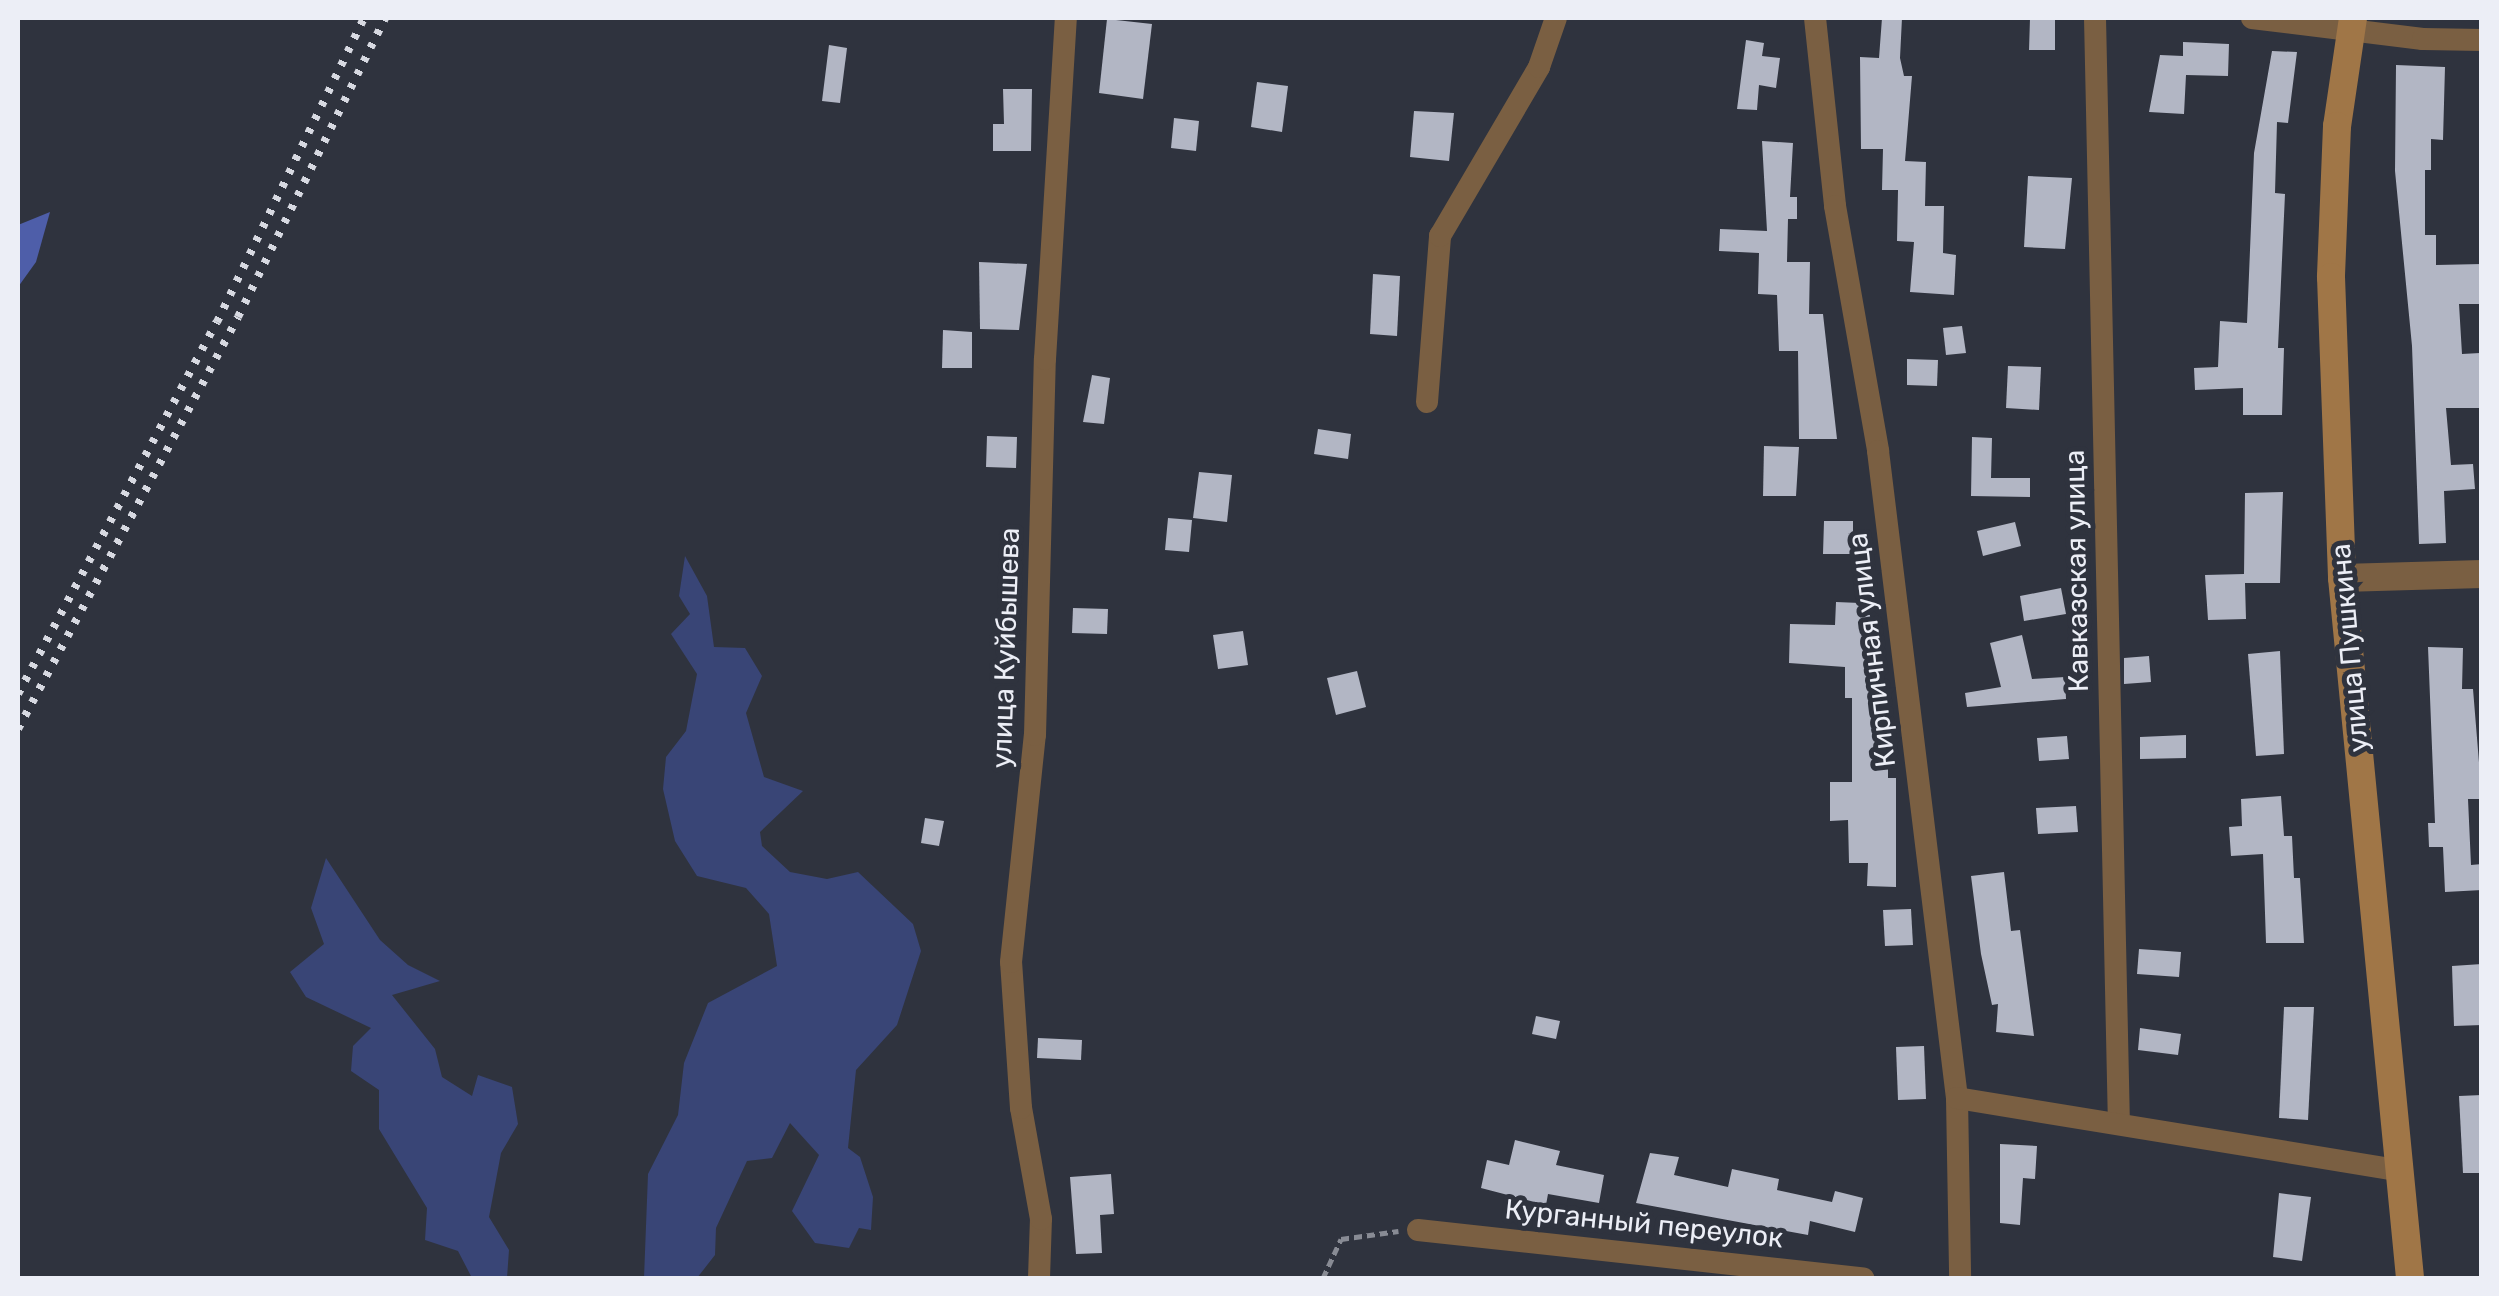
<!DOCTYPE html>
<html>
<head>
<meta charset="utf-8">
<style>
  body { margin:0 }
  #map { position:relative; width:2499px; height:1296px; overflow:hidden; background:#2f333e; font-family:Rubik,sans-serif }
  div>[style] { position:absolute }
  .green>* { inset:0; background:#394576 }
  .forest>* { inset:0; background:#4e5ea9 }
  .building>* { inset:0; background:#b2b6c4 }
  .path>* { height:5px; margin-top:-2.5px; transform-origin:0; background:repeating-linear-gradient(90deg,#888b94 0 8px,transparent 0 13px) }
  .minor>* { height:22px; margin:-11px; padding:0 11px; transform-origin:11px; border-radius:11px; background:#7a5f42 }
  .tertiary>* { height:28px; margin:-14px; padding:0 14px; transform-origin:14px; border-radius:14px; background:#7a5f42 }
  .secondary>* { height:28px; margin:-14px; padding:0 14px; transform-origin:14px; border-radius:14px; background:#a07647 }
  .rail>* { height:8px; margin-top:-4px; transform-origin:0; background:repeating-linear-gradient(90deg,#d7d9e1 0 5px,transparent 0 15px) }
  span { translate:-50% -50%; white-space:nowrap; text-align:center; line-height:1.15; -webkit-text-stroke:10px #2f333e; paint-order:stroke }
  .street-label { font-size:28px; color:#eceef6 }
  .frame { position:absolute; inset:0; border:20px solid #eceef6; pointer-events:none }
</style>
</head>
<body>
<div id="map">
  <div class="green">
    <i style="clip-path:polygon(685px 556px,707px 596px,714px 647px,745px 648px,762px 676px,746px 713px,764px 777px,803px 791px,760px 832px,762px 846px,790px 872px,827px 879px,858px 872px,913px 924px,921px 951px,897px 1025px,856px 1070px,848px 1148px,860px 1157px,873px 1197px,871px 1230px,859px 1228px,849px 1248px,815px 1243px,792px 1211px,819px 1155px,790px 1123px,772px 1158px,747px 1161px,716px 1228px,715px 1255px,697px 1278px,644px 1278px,648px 1174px,678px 1115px,684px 1063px,708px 1003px,777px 966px,769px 914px,746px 888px,697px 876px,675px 841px,663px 789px,666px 757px,686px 731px,697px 674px,671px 634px,690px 614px,679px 596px)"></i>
    <i style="clip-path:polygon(326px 858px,380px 940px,408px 965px,440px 981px,392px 995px,435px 1049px,442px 1077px,472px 1096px,478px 1075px,512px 1087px,518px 1124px,501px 1153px,489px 1217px,509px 1250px,507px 1278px,472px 1278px,458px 1251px,425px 1240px,427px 1208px,379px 1129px,379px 1090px,351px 1071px,353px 1046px,371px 1028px,306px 997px,290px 972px,324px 944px,311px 908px)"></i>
  </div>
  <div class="forest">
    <i style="clip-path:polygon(50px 212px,36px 262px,18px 287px,18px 225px)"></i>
  </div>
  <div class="building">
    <i style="clip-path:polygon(1882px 18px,1902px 18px,1900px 58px,1904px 76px,1912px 76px,1905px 161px,1926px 162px,1925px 206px,1944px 206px,1943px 253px,1956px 255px,1954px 295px,1910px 292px,1914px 242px,1897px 241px,1898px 190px,1882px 190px,1883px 149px,1861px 149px,1860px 57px,1879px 58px)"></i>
    <i style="clip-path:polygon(2030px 18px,2055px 18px,2055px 50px,2029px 50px)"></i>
    <i style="clip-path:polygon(1107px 19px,1152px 24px,1143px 99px,1099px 93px)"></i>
    <i style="clip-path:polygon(1746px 40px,1764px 43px,1762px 56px,1780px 58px,1776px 88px,1759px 85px,1757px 110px,1737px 109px)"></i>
    <i style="clip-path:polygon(2183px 42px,2229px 44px,2228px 76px,2186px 75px,2184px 114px,2149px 112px,2160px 55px,2183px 56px)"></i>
    <i style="clip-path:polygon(829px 45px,847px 48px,840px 103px,822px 101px)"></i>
    <i style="clip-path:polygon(2272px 51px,2297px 52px,2288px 123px,2277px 122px,2275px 193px,2285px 194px,2278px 348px,2284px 348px,2282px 415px,2243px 415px,2243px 388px,2195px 390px,2194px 368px,2218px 367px,2220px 321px,2247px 323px,2254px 153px)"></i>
    <i style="clip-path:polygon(2396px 65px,2445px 67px,2443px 140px,2431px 139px,2431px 170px,2425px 170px,2425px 235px,2436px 235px,2436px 265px,2482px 264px,2482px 304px,2459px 304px,2462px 354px,2480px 353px,2481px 408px,2446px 408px,2451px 465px,2473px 464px,2475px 489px,2444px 491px,2446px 543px,2419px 544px,2412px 346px,2395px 171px)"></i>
    <i style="clip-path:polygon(1257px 82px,1288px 86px,1282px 132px,1251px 127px)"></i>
    <i style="clip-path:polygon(1003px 89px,1032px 89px,1031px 151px,993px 151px,993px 124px,1004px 124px)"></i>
    <i style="clip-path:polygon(1414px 111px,1454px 113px,1449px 161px,1410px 157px)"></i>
    <i style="clip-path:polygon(1174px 118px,1199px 121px,1196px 151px,1171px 148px)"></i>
    <i style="clip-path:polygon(1762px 141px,1793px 143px,1790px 197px,1797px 197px,1797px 219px,1788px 219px,1787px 262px,1810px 262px,1809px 314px,1823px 314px,1837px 439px,1799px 439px,1798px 351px,1779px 351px,1777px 295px,1758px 294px,1759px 253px,1719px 251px,1720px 229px,1767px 231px)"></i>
    <i style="clip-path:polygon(2028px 176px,2072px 178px,2065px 249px,2024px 247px)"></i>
    <i style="clip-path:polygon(979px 262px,1027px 264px,1019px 330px,980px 329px)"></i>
    <i style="clip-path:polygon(1373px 274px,1400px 276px,1397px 336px,1370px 334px)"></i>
    <i style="clip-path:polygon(1962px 326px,1966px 353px,1946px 355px,1943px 328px)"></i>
    <i style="clip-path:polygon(943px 330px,972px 332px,972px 368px,942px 368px)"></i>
    <i style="clip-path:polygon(1907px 359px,1938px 360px,1937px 386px,1907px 385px)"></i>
    <i style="clip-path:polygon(2008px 366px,2041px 367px,2039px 410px,2006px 408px)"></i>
    <i style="clip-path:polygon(1092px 375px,1110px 378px,1104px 424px,1083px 422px)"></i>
    <i style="clip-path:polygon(1318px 429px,1351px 434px,1348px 459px,1314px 454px)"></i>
    <i style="clip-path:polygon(987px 436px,1017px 437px,1016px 468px,986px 467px)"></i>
    <i style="clip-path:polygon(1972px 437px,1992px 438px,1991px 478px,2030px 478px,2030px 497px,1971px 496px)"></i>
    <i style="clip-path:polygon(1764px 446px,1799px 447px,1796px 496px,1763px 496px)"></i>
    <i style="clip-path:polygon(1199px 472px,1232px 475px,1227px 522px,1193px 518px)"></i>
    <i style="clip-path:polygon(2283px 492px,2280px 583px,2245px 583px,2246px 619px,2208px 620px,2205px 575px,2244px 574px,2245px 493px)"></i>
    <i style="clip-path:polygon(1168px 518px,1192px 520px,1189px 552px,1165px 550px)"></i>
    <i style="clip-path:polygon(1824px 521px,1853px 521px,1853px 554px,1823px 554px)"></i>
    <i style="clip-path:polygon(2015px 522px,2021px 546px,1983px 556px,1977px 531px)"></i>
    <i style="clip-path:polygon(2061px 588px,2066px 614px,2024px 621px,2020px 596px)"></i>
    <i style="clip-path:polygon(1836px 602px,1860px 603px,1860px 614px,1870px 615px,1875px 728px,1888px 728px,1888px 778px,1896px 778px,1896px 887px,1867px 886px,1868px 863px,1849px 863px,1848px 820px,1830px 821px,1830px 782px,1852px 782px,1852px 698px,1845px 698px,1845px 667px,1789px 663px,1790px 624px,1835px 625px)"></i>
    <i style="clip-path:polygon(1073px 608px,1108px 609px,1107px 634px,1072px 633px)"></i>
    <i style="clip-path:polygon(1243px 631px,1248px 665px,1218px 669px,1213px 635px)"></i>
    <i style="clip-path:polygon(2022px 635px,2032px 679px,2065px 677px,2066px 699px,1967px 707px,1965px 693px,2001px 687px,1990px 643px)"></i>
    <i style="clip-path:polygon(2428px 647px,2463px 648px,2462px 689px,2473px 689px,2482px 799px,2468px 799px,2471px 865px,2482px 864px,2482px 890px,2445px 892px,2443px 847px,2429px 847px,2428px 823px,2435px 823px)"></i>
    <i style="clip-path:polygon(2280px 651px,2284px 754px,2256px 756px,2248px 654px)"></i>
    <i style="clip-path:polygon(2149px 656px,2151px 682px,2124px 684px,2124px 658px)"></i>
    <i style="clip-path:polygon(1357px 671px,1366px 707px,1336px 715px,1327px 678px)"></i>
    <i style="clip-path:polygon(2186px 735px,2186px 758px,2140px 759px,2140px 737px)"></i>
    <i style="clip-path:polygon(2067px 736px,2069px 759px,2039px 761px,2037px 738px)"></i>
    <i style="clip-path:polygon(2281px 796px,2284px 836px,2292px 836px,2294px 878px,2300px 878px,2304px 943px,2266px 943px,2263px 854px,2231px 856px,2229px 827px,2242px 826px,2241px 799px)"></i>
    <i style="clip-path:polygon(2076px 806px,2078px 832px,2038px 834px,2036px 808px)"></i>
    <i style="clip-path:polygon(925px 818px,944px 821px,939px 846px,921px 843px)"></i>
    <i style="clip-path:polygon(2004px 872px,2011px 931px,2020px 930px,2034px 1036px,1996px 1032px,1998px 1004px,1992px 1005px,1981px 954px,1971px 876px)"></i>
    <i style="clip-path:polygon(1911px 909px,1913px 945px,1885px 946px,1883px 910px)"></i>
    <i style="clip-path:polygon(2139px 949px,2181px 952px,2179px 977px,2137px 974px)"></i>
    <i style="clip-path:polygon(2482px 964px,2482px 1025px,2454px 1026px,2452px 966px)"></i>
    <i style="clip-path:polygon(2284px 1007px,2314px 1007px,2308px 1120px,2279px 1118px)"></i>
    <i style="clip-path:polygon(1536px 1016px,1560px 1021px,1556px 1039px,1532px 1034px)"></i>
    <i style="clip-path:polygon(2140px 1028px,2181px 1034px,2178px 1055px,2138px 1050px)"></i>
    <i style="clip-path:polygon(1038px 1038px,1082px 1040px,1081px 1060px,1037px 1058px)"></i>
    <i style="clip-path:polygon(1924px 1046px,1926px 1099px,1898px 1100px,1896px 1047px)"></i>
    <i style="clip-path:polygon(2482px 1095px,2482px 1173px,2463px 1173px,2459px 1096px)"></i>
    <i style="clip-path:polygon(1515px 1140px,1560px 1151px,1556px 1165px,1604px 1175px,1599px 1203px,1548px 1194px,1546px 1205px,1481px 1188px,1487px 1160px,1509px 1165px)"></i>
    <i style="clip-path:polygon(2000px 1144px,2037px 1146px,2035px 1179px,2023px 1178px,2020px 1225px,2000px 1223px)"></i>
    <i style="clip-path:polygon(1650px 1153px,1679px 1157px,1674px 1175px,1728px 1187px,1732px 1169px,1779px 1179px,1777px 1190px,1832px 1202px,1835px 1191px,1863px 1198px,1855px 1232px,1810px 1221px,1808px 1235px,1636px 1203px)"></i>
    <i style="clip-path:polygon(1111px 1174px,1114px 1214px,1100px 1215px,1102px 1253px,1076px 1254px,1070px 1177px)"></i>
    <i style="clip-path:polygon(2279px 1193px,2311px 1197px,2302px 1261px,2273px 1257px)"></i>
  </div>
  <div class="path">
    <i style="left:1323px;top:1278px;width:43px;rotate:-65.2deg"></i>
    <i style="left:1341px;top:1239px;width:58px;rotate:-8deg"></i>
  </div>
  <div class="minor">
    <i style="left:1815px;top:18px;width:189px;rotate:83.9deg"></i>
    <i style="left:1835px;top:206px;width:249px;rotate:80deg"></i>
    <i style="left:1878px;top:451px;width:652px;rotate:83.04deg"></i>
    <i style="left:1957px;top:1098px;width:180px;rotate:89deg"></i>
    <i style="left:2095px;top:18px;width:1106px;rotate:88.76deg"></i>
    <i style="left:2252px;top:18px;width:172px;rotate:7deg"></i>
    <i style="left:2423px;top:39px;width:59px;rotate:1deg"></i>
    <i style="left:1427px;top:402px;width:167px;rotate:-85.5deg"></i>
    <i style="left:1440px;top:236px;width:196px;rotate:-59.6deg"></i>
    <i style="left:1539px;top:67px;width:52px;rotate:-70.9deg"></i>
    <i style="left:1957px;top:1098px;width:446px;rotate:9.3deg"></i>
    <i style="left:1418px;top:1230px;width:448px;rotate:6.2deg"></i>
    <i style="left:1039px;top:1278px;width:59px;rotate:-88.1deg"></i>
    <i style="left:1041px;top:1219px;width:113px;rotate:-100.2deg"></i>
    <i style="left:1021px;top:1108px;width:146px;rotate:-93.9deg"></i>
    <i style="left:1011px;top:962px;width:228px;rotate:-84deg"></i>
    <i style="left:1035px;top:735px;width:376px;rotate:-88.5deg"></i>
    <i style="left:1045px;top:359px;width:342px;rotate:-86.5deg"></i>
  </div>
  <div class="tertiary">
    <i style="left:2342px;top:578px;width:140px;rotate:-1.6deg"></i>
  </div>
  <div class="secondary">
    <i style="left:2353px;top:18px;width:109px;rotate:98.4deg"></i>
    <i style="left:2337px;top:126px;width:151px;rotate:92.3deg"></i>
    <i style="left:2331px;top:277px;width:301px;rotate:87.9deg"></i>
    <i style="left:2342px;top:578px;width:703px;rotate:84.45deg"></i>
  </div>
  <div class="rail">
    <i style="left:18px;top:694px;width:422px;rotate:-61.9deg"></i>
    <i style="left:217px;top:322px;width:338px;rotate:-64.2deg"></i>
    <i style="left:18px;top:729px;width:467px;rotate:-61.9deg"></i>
    <i style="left:238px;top:317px;width:333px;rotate:-63.8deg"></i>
  </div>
  <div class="street-label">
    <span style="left:2077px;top:571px;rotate:-91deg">Кавказская улица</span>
    <span style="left:1006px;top:648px;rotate:-88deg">улица Куйбышева</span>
    <span style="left:2350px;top:648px;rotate:-95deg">улица Пушкина</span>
    <span style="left:1872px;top:650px;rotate:-97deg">Кирпичная улица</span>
    <span style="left:1644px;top:1224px;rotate:6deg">Курганный переулок</span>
  </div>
  <div class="frame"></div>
</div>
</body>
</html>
